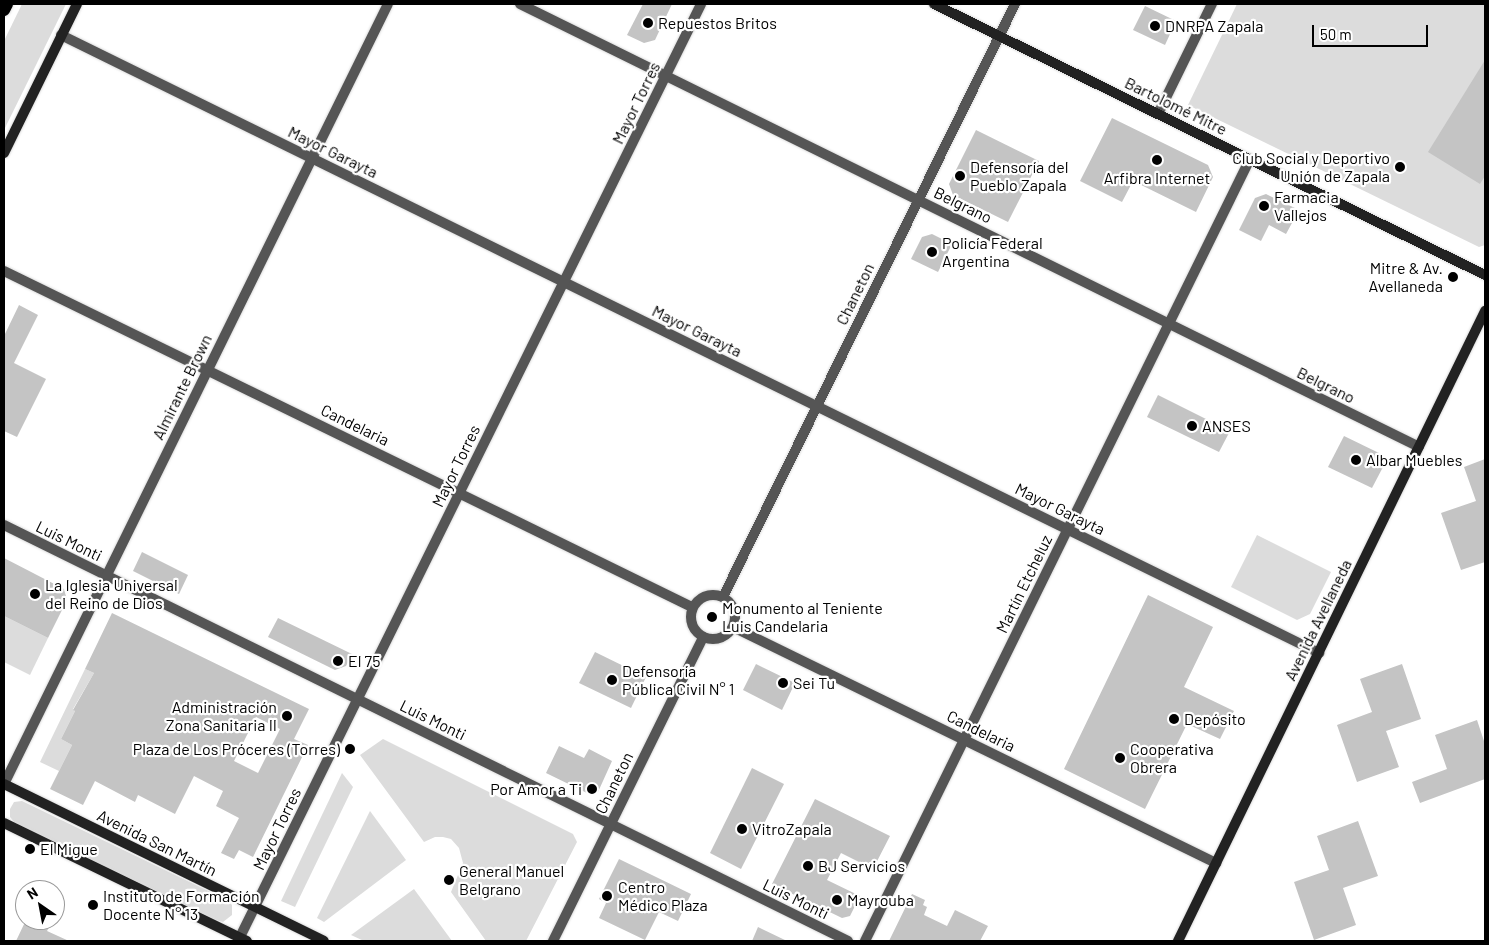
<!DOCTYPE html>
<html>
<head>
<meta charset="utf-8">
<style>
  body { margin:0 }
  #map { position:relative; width:1489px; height:945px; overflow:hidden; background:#fff; font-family:Barlow,sans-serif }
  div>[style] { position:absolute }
  .green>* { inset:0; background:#dcdcdc }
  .building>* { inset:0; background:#c4c4c4 }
  .roads { filter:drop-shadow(0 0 1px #dbdbdb) drop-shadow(0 0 1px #dbdbdb) }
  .street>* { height:10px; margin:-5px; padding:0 5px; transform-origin:5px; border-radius:5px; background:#555 }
  .street>.ring { margin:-5px; padding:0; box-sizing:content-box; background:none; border:10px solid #555; border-radius:50% }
  .secondary>* { height:10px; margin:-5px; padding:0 5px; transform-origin:5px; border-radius:5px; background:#222 }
  .primary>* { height:12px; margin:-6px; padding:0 6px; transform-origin:6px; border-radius:6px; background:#000 }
  .dots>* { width:14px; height:14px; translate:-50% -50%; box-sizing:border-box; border:2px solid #fff; border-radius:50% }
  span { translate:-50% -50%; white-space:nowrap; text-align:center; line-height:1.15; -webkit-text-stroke:4.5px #fff; paint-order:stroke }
  .poi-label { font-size:16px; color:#000 }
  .left { translate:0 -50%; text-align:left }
  .right { translate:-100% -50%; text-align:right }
  .street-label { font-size:16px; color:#000 }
  .frame { position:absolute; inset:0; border:5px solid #000; pointer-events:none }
  .north { position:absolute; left:15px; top:880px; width:50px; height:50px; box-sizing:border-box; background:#fff; border:1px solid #999; border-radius:50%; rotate:327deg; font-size:14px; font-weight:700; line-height:20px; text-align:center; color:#000 }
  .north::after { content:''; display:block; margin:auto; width:18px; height:22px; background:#000; clip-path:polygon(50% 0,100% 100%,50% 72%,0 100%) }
  .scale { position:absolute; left:1312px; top:25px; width:116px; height:22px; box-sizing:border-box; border:2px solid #000; border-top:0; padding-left:6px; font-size:15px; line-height:18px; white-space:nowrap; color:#000; -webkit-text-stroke:4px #fff; paint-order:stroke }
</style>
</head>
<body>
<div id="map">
  <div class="green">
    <i style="clip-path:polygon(22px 4px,66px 4px,4px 130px,4px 41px)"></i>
    <i style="clip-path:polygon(1237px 4px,1485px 4px,1485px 245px,1479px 247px,1188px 105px)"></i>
    <i style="clip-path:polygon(1257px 535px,1331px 572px,1310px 614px,1297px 620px,1231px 587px)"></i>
    <i style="clip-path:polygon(4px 616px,48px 638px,30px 675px,4px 662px)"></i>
    <i style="clip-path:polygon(85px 669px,94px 673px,73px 709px,75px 711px,61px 739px,72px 745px,59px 771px,40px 762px)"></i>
    <i style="clip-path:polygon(383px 739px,573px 834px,577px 842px,526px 941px,486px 941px,451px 892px,463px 863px,459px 848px,451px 839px,443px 837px,435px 837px,424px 842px,360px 755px)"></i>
    <i style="clip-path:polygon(342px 773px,353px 787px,295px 907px,281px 901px)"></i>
    <i style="clip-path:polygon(22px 801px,227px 900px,232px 905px,232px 915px,223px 922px,216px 920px,15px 823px,10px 817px,10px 809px,14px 802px)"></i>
    <i style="clip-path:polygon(370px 811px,406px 860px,324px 922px,317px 918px)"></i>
    <i style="clip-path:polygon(414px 889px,452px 941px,364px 941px,351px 935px)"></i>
  </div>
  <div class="building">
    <i style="clip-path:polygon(643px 4px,672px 4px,655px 40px,644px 43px,627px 35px)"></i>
    <i style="clip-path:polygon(1145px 6px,1176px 21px,1165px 45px,1133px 30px)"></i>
    <i style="clip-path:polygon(1485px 60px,1485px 176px,1480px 184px,1428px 152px)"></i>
    <i style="clip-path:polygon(1112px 118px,1208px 165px,1213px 177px,1196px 212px,1133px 181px,1122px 202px,1080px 181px)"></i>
    <i style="clip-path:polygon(976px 130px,1039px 161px,1008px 222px,953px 195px,949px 184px)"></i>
    <i style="clip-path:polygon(1266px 194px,1299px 210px,1286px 234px,1269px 225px,1261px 241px,1239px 230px,1255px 198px)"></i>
    <i style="clip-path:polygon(932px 234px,952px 244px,938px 272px,911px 259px,922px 237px)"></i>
    <i style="clip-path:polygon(19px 305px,38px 315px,14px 363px,46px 379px,17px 437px,4px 431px,4px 336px)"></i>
    <i style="clip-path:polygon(1158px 395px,1230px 431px,1219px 452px,1147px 417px)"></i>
    <i style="clip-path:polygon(1344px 436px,1379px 453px,1383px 467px,1372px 488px,1328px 467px)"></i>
    <i style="clip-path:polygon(1485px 459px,1485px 562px,1461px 570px,1441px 513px,1476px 501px,1464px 467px)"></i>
    <i style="clip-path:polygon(142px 552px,188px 575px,179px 594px,133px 571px)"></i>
    <i style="clip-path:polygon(4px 558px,64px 589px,67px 600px,48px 638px,4px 616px)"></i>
    <i style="clip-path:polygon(1148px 595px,1213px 627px,1184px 687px,1234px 711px,1220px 739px,1187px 724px,1145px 809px,1064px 769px)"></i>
    <i style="clip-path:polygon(evenodd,112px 613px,309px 709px,294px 739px,308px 745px,253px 857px,239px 850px,234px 859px,221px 853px,239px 818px,216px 806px,223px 791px,194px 776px,175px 814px,138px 795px,135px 802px,95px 781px,83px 805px,50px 789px,72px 745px,61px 739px,75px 711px,73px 710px,94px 673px,85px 669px,112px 613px,256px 717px,280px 729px,258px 773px,234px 761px,256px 717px)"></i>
    <i style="clip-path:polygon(278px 618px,352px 654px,346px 666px,335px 670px,268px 637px)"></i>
    <i style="clip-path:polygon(595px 652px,646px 677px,631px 708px,579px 683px)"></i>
    <i style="clip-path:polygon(756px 664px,795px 683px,782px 710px,743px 690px)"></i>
    <i style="clip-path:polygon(1402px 664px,1421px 719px,1386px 731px,1399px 767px,1357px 782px,1337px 725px,1372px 712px,1360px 679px)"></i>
    <i style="clip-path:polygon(1477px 720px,1485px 744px,1485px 779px,1420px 803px,1412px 782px,1447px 769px,1435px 735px)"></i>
    <i style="clip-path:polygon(559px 746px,584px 758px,589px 749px,612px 761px,598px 792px,589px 794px,546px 773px)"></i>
    <i style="clip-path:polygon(752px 768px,784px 784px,741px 869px,710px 853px)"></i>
    <i style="clip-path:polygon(815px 799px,890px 836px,873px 869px,841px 853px,827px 880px,860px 896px,850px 916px,842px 918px,772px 884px)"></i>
    <i style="clip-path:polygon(1358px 821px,1378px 876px,1343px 888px,1356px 925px,1314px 940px,1294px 882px,1329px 870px,1317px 836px)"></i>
    <i style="clip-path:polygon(619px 859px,691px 894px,678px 921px,659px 912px,645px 940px,599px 918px,606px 903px,599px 899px)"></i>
    <i style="clip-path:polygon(912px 894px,925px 900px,923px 905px,927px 907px,924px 915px,947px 926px,955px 910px,988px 926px,980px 941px,889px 941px)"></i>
    <i style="clip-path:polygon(26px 920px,35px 925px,37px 920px,53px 920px,47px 931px,69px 941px,16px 941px)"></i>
    <i style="clip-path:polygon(758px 927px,787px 941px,752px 941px)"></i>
  </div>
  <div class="roads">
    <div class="street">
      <i style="left:520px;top:4px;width:1002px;rotate:26.23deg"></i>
      <i style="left:61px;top:35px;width:1402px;rotate:26.16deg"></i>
      <i style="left:1158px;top:114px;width:123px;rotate:-63.9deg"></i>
      <i style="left:4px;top:271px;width:766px;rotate:26.03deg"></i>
      <i style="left:4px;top:525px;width:941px;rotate:26.24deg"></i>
      <i class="ring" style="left:691px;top:595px;width:34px;height:34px"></i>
      <i style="left:723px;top:597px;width:661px;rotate:-63.78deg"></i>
      <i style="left:733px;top:627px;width:538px;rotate:26.04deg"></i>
      <i style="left:4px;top:784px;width:869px;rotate:-63.79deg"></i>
      <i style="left:238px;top:941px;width:1045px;rotate:-63.7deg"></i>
      <i style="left:553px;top:941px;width:339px;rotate:-63.7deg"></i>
      <i style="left:865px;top:941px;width:872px;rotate:-63.79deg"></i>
    </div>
    <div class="secondary">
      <i style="left:934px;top:4px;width:614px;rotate:26.19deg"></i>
      <i style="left:4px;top:153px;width:166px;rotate:-63.9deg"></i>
      <i style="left:4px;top:784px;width:356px;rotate:26.1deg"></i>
      <i style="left:4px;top:823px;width:270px;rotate:25.9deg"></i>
      <i style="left:1178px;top:941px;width:701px;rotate:-64.02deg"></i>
    </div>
    <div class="primary">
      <i style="left:4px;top:10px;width:7px;rotate:-63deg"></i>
    </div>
  </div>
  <div class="dots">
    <i style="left:648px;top:23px;background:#000"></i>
    <i style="left:1155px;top:26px;background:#000"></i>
    <i style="left:1157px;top:160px;background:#000"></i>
    <i style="left:1400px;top:167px;background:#000"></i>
    <i style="left:960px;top:176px;background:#000"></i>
    <i style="left:1264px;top:206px;background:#000"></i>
    <i style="left:932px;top:252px;background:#000"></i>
    <i style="left:1453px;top:277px;background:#000"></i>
    <i style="left:1192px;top:426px;background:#000"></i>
    <i style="left:1356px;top:460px;background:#000"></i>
    <i style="left:35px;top:594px;background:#000"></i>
    <i style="left:712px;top:617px;background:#000"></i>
    <i style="left:338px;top:661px;background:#000"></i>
    <i style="left:612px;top:680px;background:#000"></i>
    <i style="left:783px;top:683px;background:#000"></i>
    <i style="left:287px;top:716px;background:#000"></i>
    <i style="left:1174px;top:719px;background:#000"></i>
    <i style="left:350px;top:749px;background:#000"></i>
    <i style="left:1120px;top:758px;background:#000"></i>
    <i style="left:592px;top:789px;background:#000"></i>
    <i style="left:742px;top:829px;background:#000"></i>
    <i style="left:30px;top:849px;background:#000"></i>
    <i style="left:808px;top:866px;background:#000"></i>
    <i style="left:449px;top:880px;background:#000"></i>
    <i style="left:607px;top:896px;background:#000"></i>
    <i style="left:837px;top:900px;background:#000"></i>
    <i style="left:93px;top:905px;background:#000"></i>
  </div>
  <div class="poi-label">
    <span class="left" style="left:658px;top:23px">Repuestos Britos</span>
    <span class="left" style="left:1165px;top:26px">DNRPA Zapala</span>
    <span class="right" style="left:1390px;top:167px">Club Social y Deportivo<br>Unión de Zapala</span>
    <span class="left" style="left:970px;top:176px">Defensoría del<br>Pueblo Zapala</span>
    <span style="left:1157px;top:178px">Arfibra Internet</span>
    <span class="left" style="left:1274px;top:206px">Farmacia<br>Vallejos</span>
    <span class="left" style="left:942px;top:252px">Policía Federal<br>Argentina</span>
    <span class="right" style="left:1443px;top:277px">Mitre &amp; Av.<br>Avellaneda</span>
    <span class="left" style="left:1202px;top:426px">ANSES</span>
    <span class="left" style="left:1366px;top:460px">Albar Muebles</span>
    <span class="left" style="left:45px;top:594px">La Iglesia Universal<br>del Reino de Dios</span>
    <span class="left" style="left:722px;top:617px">Monumento al Teniente<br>Luis Candelaria</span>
    <span class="left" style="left:348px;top:661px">El 75</span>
    <span class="left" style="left:622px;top:680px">Defensoría<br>Pública Civil N° 1</span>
    <span class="left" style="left:793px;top:683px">Sei Tu</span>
    <span class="right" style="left:277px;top:716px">Administración<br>Zona Sanitaria II</span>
    <span class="left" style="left:1184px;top:719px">Depósito</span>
    <span class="right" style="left:340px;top:749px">Plaza de Los Próceres (Torres)</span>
    <span class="left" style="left:1130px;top:758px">Cooperativa<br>Obrera</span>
    <span class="right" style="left:582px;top:789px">Por Amor a Ti</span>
    <span class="left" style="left:752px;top:829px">VitroZapala</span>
    <span class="left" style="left:40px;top:849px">El Migue</span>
    <span class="left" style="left:818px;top:866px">BJ Servicios</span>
    <span class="left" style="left:459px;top:880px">General Manuel<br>Belgrano</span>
    <span class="left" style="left:618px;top:896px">Centro<br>Médico Plaza</span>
    <span class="left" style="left:103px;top:905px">Instituto de Formación<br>Docente N° 13</span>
    <span class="left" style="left:847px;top:900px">Mayrouba</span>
  </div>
  <div class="street-label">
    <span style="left:636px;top:103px;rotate:-64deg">Mayor Torres</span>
    <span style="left:1176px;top:106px;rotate:26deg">Bartolomé Mitre</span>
    <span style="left:333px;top:152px;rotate:26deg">Mayor Garayta</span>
    <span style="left:963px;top:205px;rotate:26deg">Belgrano</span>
    <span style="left:855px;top:294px;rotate:-64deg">Chaneton</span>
    <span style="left:697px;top:331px;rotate:26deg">Mayor Garayta</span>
    <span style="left:1326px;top:385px;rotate:26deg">Belgrano</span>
    <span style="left:182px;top:387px;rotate:-64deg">Almirante Brown</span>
    <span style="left:355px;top:425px;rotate:26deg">Candelaria</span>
    <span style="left:456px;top:466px;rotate:-64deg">Mayor Torres</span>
    <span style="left:1060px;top:509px;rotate:26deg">Mayor Garayta</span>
    <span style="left:69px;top:541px;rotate:26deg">Luis Monti</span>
    <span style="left:1024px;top:584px;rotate:-64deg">Martín Etcheluz</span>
    <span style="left:1318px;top:620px;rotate:-64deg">Avenida Avellaneda</span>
    <span style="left:433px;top:720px;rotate:26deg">Luis Monti</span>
    <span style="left:981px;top:731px;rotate:26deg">Candelaria</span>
    <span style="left:614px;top:783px;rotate:-64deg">Chaneton</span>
    <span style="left:277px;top:829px;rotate:-64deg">Mayor Torres</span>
    <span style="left:157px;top:843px;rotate:26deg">Avenida San Martín</span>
    <span style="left:796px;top:899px;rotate:26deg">Luis Monti</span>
  </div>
  <div class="frame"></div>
  <div class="north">N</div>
  <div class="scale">50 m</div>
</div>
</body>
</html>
